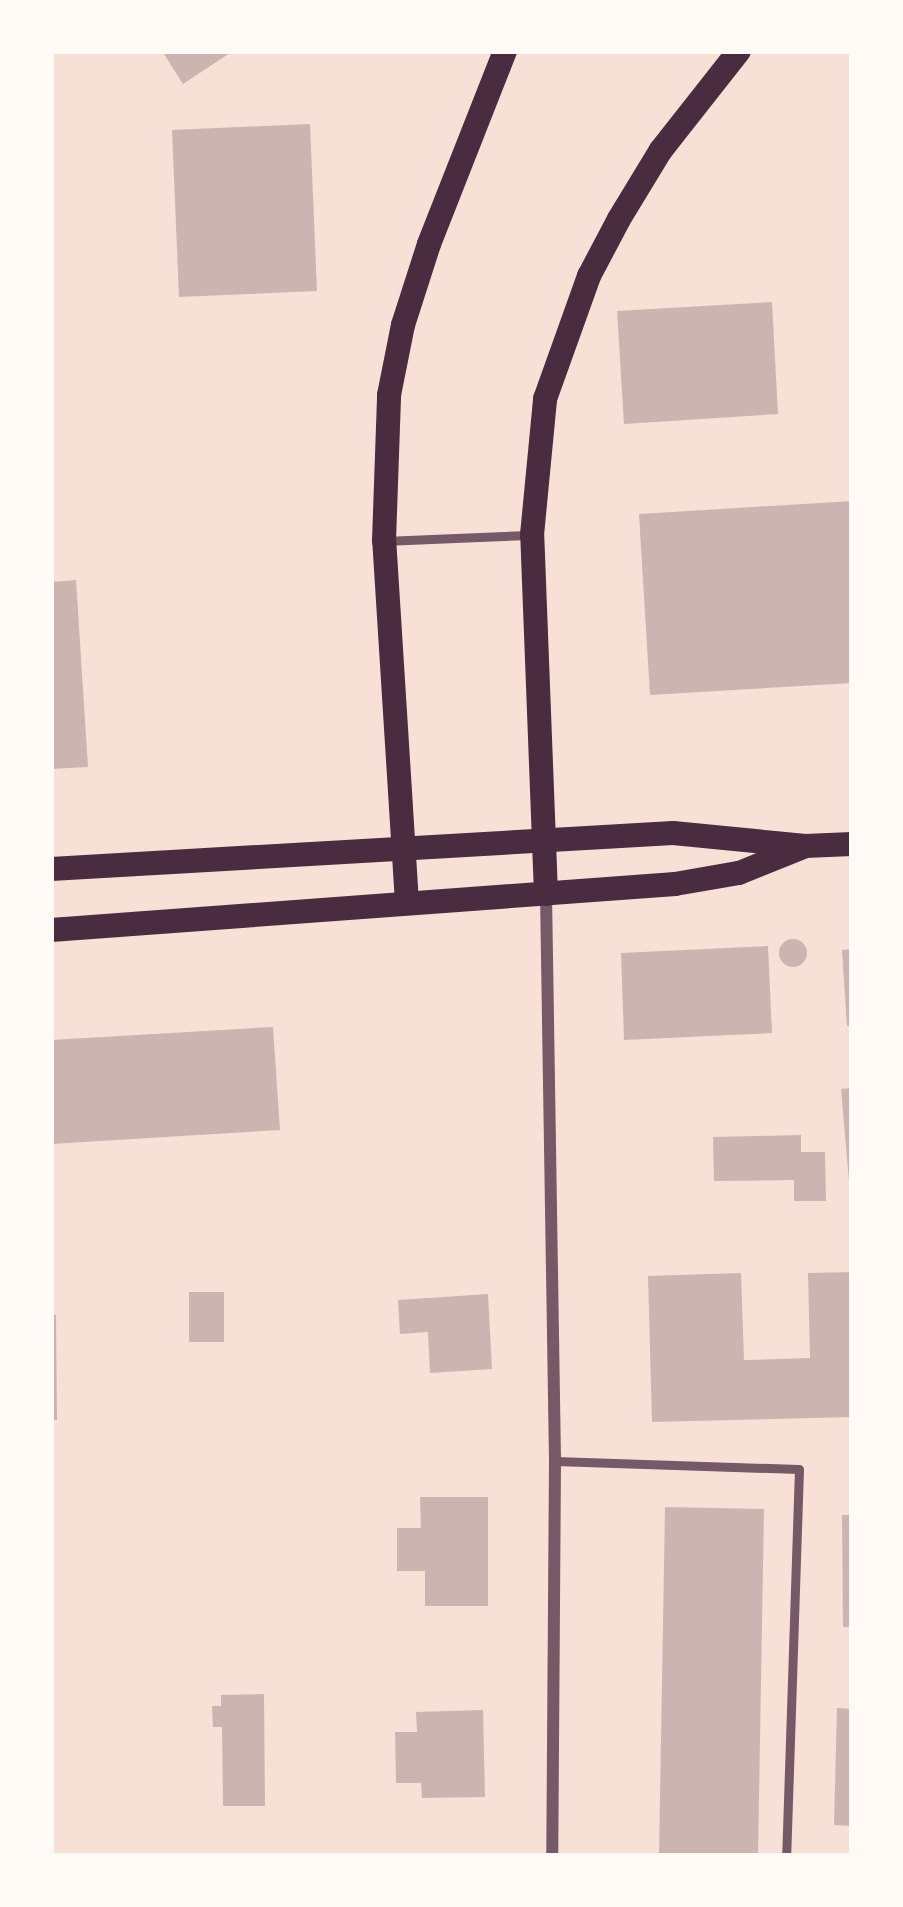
<!DOCTYPE html>
<html>
<head>
<meta charset="utf-8">
<style>
  body { margin:0 }
  #map { position:relative; width:903px; height:1907px; overflow:hidden; background:#f7e1d7; font-family:Roboto,sans-serif }
  div>[style] { position:absolute }
  .building>* { inset:0; background:#ccb4b1 }
  .round { border-radius:50% }
  .service>* { height:9px; margin:-4.5px; padding:0 4.5px; transform-origin:4.5px; border-radius:4.5px; background:#755966 }
  .minor>* { height:12px; margin:-6px; padding:0 6px; transform-origin:6px; border-radius:6px; background:#755966 }
  .secondary>* { height:24px; margin:-12px; padding:0 12px; transform-origin:12px; border-radius:12px; background:#4a2c40 }
  span { translate:-50% -50%; white-space:nowrap; text-align:center; line-height:1.15; -webkit-text-stroke:9px #fffaf5; paint-order:stroke }
  .frame { position:absolute; inset:0; border:54px solid #fffaf5; pointer-events:none }
</style>
</head>
<body>
<div id="map">
  <div class="building">
    <i style="clip-path:polygon(162px 51px,233px 51px,183px 84px)"></i>
    <i style="clip-path:polygon(310px 124px,317px 291px,179px 297px,172px 130px)"></i>
    <i style="clip-path:polygon(772px 302px,778px 414px,624px 424px,617px 311px)"></i>
    <i style="clip-path:polygon(852px 501px,852px 683px,650px 695px,639px 514px)"></i>
    <i style="clip-path:polygon(76px 580px,88px 767px,51px 769px,51px 582px)"></i>
    <i class="round" style="left:779px;top:939px;width:28px;height:28px"></i>
    <i style="clip-path:polygon(768px 946px,772px 1033px,624px 1040px,621px 953px)"></i>
    <i style="clip-path:polygon(852px 949px,852px 1025px,847px 1026px,842px 950px)"></i>
    <i style="clip-path:polygon(273px 1027px,280px 1130px,51px 1144px,51px 1040px)"></i>
    <i style="clip-path:polygon(852px 1088px,852px 1181px,849px 1181px,841px 1089px)"></i>
    <i style="clip-path:polygon(801px 1135px,801px 1152px,825px 1152px,826px 1201px,794px 1201px,794px 1180px,714px 1181px,713px 1137px)"></i>
    <i style="clip-path:polygon(852px 1272px,852px 1417px,652px 1422px,648px 1276px,741px 1273px,744px 1360px,810px 1358px,808px 1273px)"></i>
    <i style="clip-path:polygon(189px 1292px,224px 1292px,224px 1342px,189px 1342px)"></i>
    <i style="clip-path:polygon(488px 1294px,492px 1369px,430px 1373px,428px 1332px,400px 1334px,398px 1300px)"></i>
    <i style="clip-path:polygon(51px 1315px,56px 1315px,57px 1420px,51px 1420px)"></i>
    <i style="clip-path:polygon(420px 1497px,488px 1497px,488px 1606px,425px 1606px,425px 1571px,397px 1571px,397px 1528px,421px 1528px)"></i>
    <i style="clip-path:polygon(665px 1507px,764px 1509px,758px 1856px,659px 1856px)"></i>
    <i style="clip-path:polygon(842px 1515px,852px 1515px,852px 1627px,843px 1627px)"></i>
    <i style="clip-path:polygon(264px 1694px,265px 1806px,223px 1806px,222px 1727px,213px 1727px,212px 1706px,221px 1706px,221px 1695px)"></i>
    <i style="clip-path:polygon(837px 1708px,852px 1709px,852px 1826px,834px 1825px)"></i>
    <i style="clip-path:polygon(483px 1710px,485px 1797px,422px 1798px,421px 1783px,396px 1783px,395px 1732px,417px 1732px,416px 1712px)"></i>
  </div>
  <div class="service">
    <i style="left:384px;top:541px;width:145px;rotate:-2.4deg"></i>
    <i style="left:555px;top:1461px;width:244px;rotate:1.9deg"></i>
    <i style="left:799px;top:1469px;width:387px;rotate:91.9deg"></i>
  </div>
  <div class="minor">
    <i style="left:546px;top:894px;width:567px;rotate:89.09deg"></i>
    <i style="left:555px;top:1461px;width:395px;rotate:90.4deg"></i>
  </div>
  <div class="secondary">
    <i style="left:51px;top:869px;width:623px;rotate:-3.31deg"></i>
    <i style="left:673px;top:833px;width:133px;rotate:5.6deg"></i>
    <i style="left:805px;top:846px;width:47px;rotate:-2.4deg"></i>
    <i style="left:546px;top:894px;width:359px;rotate:-92.2deg"></i>
    <i style="left:532px;top:535px;width:137px;rotate:-84.5deg"></i>
    <i style="left:545px;top:399px;width:131px;rotate:-70.3deg"></i>
    <i style="left:589px;top:276px;width:64px;rotate:-62.2deg"></i>
    <i style="left:619px;top:219px;width:81px;rotate:-58.7deg"></i>
    <i style="left:661px;top:150px;width:126px;rotate:-51.8deg"></i>
    <i style="left:407px;top:903px;width:363px;rotate:-93.6deg"></i>
    <i style="left:384px;top:541px;width:146px;rotate:-88deg"></i>
    <i style="left:389px;top:395px;width:71px;rotate:-78.7deg"></i>
    <i style="left:403px;top:325px;width:85px;rotate:-72.2deg"></i>
    <i style="left:429px;top:244px;width:207px;rotate:-68.5deg"></i>
    <i style="left:51px;top:930px;width:626px;rotate:-4.22deg"></i>
    <i style="left:675px;top:884px;width:65px;rotate:-9.8deg"></i>
    <i style="left:739px;top:873px;width:69px;rotate:-22.1deg"></i>
  </div>
  <div class="frame"></div>
</div>
</body>
</html>
